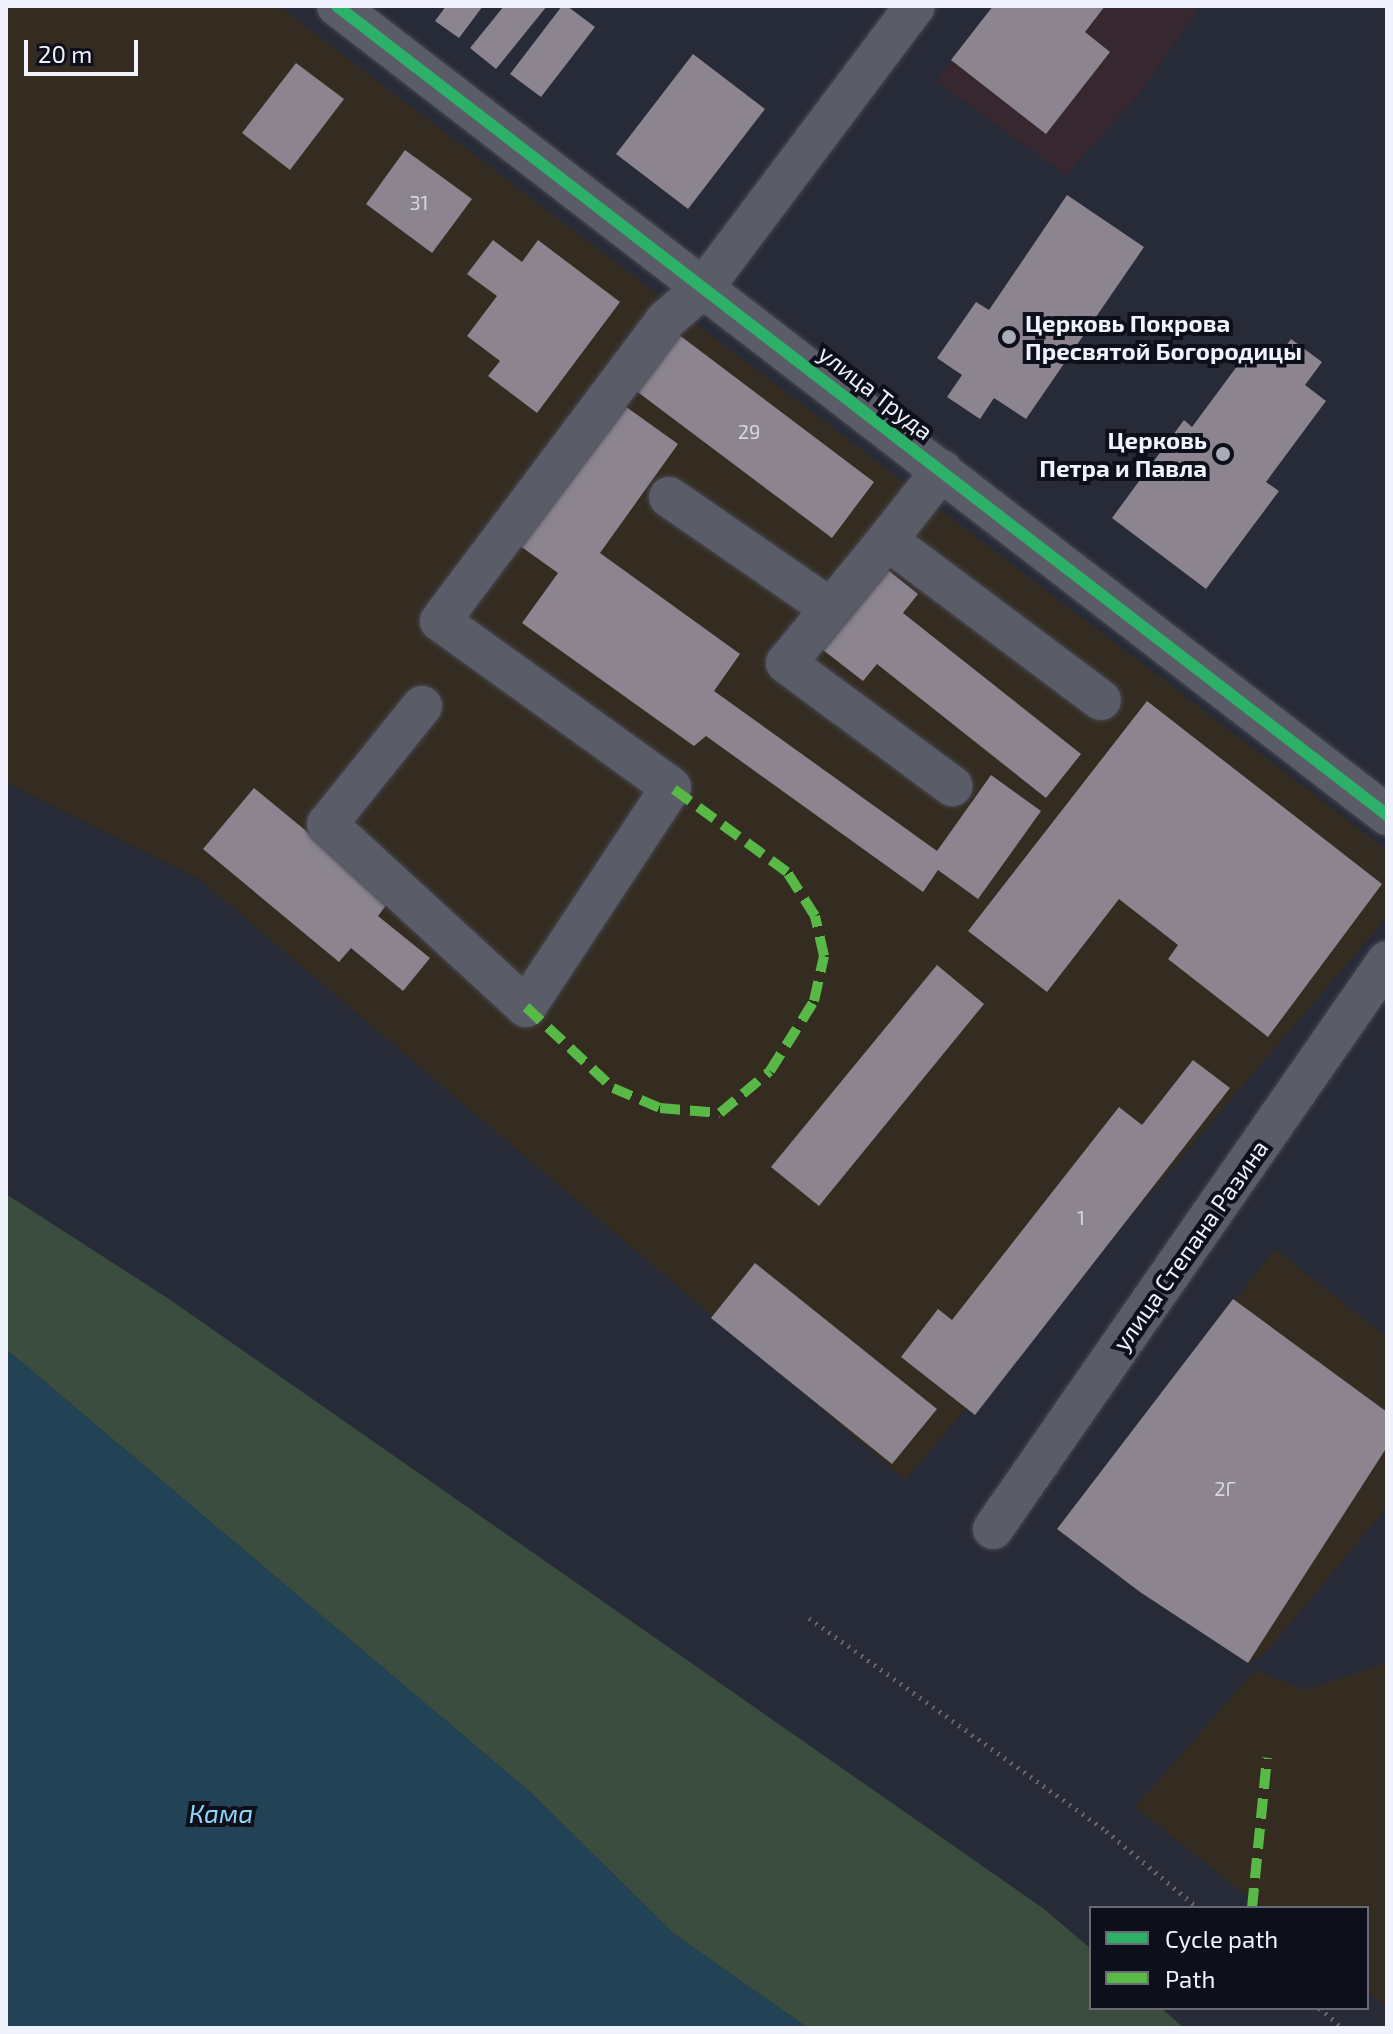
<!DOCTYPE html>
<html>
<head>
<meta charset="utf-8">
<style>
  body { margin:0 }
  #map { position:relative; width:1393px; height:2034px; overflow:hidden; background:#272a37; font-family:"Exo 2",sans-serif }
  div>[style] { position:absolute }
  .commercial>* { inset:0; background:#372830 }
  .industrial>* { inset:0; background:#352c21 }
  .green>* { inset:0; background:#3a4d3f }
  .water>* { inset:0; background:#214355 }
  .building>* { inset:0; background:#8c858f }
  .path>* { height:5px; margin-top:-2.5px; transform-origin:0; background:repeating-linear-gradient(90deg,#63666f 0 2px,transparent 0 8px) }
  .roads { filter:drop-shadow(0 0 2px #464852) drop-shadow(0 0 2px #464852) }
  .minor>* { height:40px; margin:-20px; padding:0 20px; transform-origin:20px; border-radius:20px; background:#5a5c67 }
  .quiet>* { height:10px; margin-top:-5px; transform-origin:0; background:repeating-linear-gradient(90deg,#58b947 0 20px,transparent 0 30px) }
  .cycleway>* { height:12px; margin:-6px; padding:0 6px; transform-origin:6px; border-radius:6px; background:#2db169 }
  .dots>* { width:22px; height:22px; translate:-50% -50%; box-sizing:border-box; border:4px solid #0d0f1a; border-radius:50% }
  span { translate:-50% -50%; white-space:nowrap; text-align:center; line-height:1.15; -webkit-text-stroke:8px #0d0f1a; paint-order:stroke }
  .number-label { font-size:20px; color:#d7d7e1 }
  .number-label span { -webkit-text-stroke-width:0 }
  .poi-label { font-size:24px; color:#f0f2fc; font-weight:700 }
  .left { translate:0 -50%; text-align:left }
  .right { translate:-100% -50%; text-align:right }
  .street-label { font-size:24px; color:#f0f2fc }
  .water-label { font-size:26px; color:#93d5fa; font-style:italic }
  .frame { position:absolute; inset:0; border:8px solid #f0f2fc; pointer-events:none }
  .legend { position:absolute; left:1089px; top:1906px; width:280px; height:104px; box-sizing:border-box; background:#0d0f1a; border:2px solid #686a74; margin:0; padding:10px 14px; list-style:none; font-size:24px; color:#f0f2fc }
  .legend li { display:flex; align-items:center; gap:16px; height:40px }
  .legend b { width:40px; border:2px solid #686a74 }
  .scale { position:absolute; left:24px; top:40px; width:114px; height:36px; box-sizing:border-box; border:4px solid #f0f2fc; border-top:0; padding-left:10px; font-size:24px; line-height:28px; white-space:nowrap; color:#f0f2fc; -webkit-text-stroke:6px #0d0f1a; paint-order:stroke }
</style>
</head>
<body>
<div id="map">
  <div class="commercial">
    <i style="clip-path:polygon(993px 6px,1200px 6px,1142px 90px,1066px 175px,936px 81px)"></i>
  </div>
  <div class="industrial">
    <i style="clip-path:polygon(6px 6px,279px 6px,1387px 850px,1387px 917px,905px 1480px,199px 879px,6px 782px)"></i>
    <i style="clip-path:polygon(1275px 1249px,1387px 1337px,1387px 1507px,1267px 1651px,1248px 1663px,1140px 1592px,1057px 1529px)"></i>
    <i style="clip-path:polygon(1387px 1663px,1387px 2008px,1367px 1992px,1367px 1908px,1262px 1908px,1135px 1807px,1255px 1670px,1305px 1690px)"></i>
  </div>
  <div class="green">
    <i style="clip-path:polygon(6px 1194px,169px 1299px,1044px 1909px,1091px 1949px,1091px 2008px,1161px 2008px,1184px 2028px,808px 2028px,674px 1934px,529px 1791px,6px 1349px)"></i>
  </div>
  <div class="water">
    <i style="clip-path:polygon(6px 1349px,529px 1791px,674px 1934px,808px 2028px,6px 2028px)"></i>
  </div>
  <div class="building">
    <i style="clip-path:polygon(446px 6px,483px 6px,459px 38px,435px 21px)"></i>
    <i style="clip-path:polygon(504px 6px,547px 6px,496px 69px,470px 48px)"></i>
    <i style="clip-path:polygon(562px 6px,567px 6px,595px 27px,541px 97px,510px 74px)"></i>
    <i style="clip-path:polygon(993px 6px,1105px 6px,1085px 32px,1110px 52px,1046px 134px,951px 60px)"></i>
    <i style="clip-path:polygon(693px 54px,765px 109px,688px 209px,616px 154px)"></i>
    <i style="clip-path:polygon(296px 63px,344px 99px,290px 170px,242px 133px)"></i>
    <i style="clip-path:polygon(405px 150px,472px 199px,432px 253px,366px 204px)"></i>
    <i style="clip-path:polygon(1067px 195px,1144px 247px,1026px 419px,994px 398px,980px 419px,947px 397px,962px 375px,937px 358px,976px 302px,989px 310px)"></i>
    <i style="clip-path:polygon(493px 240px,522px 262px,538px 240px,620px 302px,537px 413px,488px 376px,500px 361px,467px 336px,497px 296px,467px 274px)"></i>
    <i style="clip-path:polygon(666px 325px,874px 482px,832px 538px,623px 381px)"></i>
    <i style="clip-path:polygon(1291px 339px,1322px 362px,1305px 385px,1326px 401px,1266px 482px,1279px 491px,1206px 589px,1112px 518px,1184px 420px,1192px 427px,1252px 346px,1274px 362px)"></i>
    <i style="clip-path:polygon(618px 401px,678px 444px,600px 553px,740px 654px,714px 691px,937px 851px,991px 775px,1041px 811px,978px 899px,938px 870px,923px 892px,706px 736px,694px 746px,522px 623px,558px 573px,516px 543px)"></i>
    <i style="clip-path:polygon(878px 562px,918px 594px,903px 613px,1081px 754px,1046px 798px,877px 664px,863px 681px,814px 643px)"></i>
    <i style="clip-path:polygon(1147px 701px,1382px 884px,1268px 1037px,1168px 959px,1178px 945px,1119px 899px,1047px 992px,968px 931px)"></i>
    <i style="clip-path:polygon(254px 788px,390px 900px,378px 916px,430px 958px,403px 991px,351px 948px,339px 962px,203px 849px)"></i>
    <i style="clip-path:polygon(937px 965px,984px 1004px,819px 1206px,771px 1167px)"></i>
    <i style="clip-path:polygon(1193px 1060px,1230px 1088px,975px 1415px,901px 1357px,938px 1309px,952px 1320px,1119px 1107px,1142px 1125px)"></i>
    <i style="clip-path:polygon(755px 1263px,937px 1409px,892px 1464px,711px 1318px)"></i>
    <i style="clip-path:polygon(1233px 1299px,1387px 1412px,1387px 1447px,1248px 1663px,1140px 1592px,1057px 1529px)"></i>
  </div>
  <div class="path">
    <i style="left:809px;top:1618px;width:365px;rotate:35.6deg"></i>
    <i style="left:1106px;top:1831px;width:120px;rotate:39.9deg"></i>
    <i style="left:1319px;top:2008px;width:31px;rotate:40deg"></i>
  </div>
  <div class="roads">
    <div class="minor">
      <i style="left:337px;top:6px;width:1326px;rotate:37.61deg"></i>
      <i style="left:942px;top:470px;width:89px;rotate:128.2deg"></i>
      <i style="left:887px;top:540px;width:267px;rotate:36.8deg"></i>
      <i style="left:669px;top:497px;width:196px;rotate:34.6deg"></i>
      <i style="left:887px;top:540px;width:159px;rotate:129.4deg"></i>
      <i style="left:786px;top:663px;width:207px;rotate:36.5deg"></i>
      <i style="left:422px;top:706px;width:151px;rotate:128.8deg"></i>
      <i style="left:327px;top:824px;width:270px;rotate:42.6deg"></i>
      <i style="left:526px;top:1007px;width:263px;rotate:-56.6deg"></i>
      <i style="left:671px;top:787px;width:284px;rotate:-144.3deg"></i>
      <i style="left:440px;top:621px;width:375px;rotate:-53.1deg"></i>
      <i style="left:665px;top:321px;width:52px;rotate:-41.1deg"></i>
      <i style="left:704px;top:287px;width:351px;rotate:-53.1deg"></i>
      <i style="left:993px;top:1529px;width:691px;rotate:-55.25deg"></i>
    </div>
  </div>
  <div class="quiet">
    <i style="left:526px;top:1007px;width:119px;rotate:43deg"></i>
    <i style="left:613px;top:1088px;width:51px;rotate:23.1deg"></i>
    <i style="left:660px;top:1108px;width:60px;rotate:4.8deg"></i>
    <i style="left:720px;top:1113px;width:65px;rotate:-40deg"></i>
    <i style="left:770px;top:1071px;width:83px;rotate:-57.8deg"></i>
    <i style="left:814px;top:1001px;width:46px;rotate:-77.5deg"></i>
    <i style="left:824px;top:956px;width:41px;rotate:-102.7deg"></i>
    <i style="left:815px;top:916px;width:52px;rotate:-122.5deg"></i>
    <i style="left:787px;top:872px;width:144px;rotate:-143.8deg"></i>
    <i style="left:1252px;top:1908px;width:151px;rotate:-84.3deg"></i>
  </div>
  <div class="cycleway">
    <i style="left:337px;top:6px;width:1326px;rotate:37.61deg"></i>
  </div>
  <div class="dots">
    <i style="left:1009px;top:337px;background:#aaacb7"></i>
    <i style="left:1223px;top:454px;background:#aaacb7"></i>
  </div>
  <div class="number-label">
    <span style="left:419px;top:202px">31</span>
    <span style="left:749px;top:431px">29</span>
    <span style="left:1081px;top:1217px">1</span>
    <span style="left:1225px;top:1488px">2Г</span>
  </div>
  <div class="poi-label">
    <span class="left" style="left:1025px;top:337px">Церковь Покрова<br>Пресвятой Богородицы</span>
    <span class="right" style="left:1207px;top:454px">Церковь<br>Петра и Павла</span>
  </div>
  <div class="street-label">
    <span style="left:876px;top:392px;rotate:38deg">улица Труда</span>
    <span style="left:1190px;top:1245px;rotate:-55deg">улица Степана Разина</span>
  </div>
  <div class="water-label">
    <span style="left:221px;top:1813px">Кама</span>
  </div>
  <div class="frame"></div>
  <ul class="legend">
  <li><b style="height:10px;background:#2db169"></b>Cycle path</li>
  <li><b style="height:10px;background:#58b947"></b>Path</li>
  </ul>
  <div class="scale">20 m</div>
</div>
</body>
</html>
